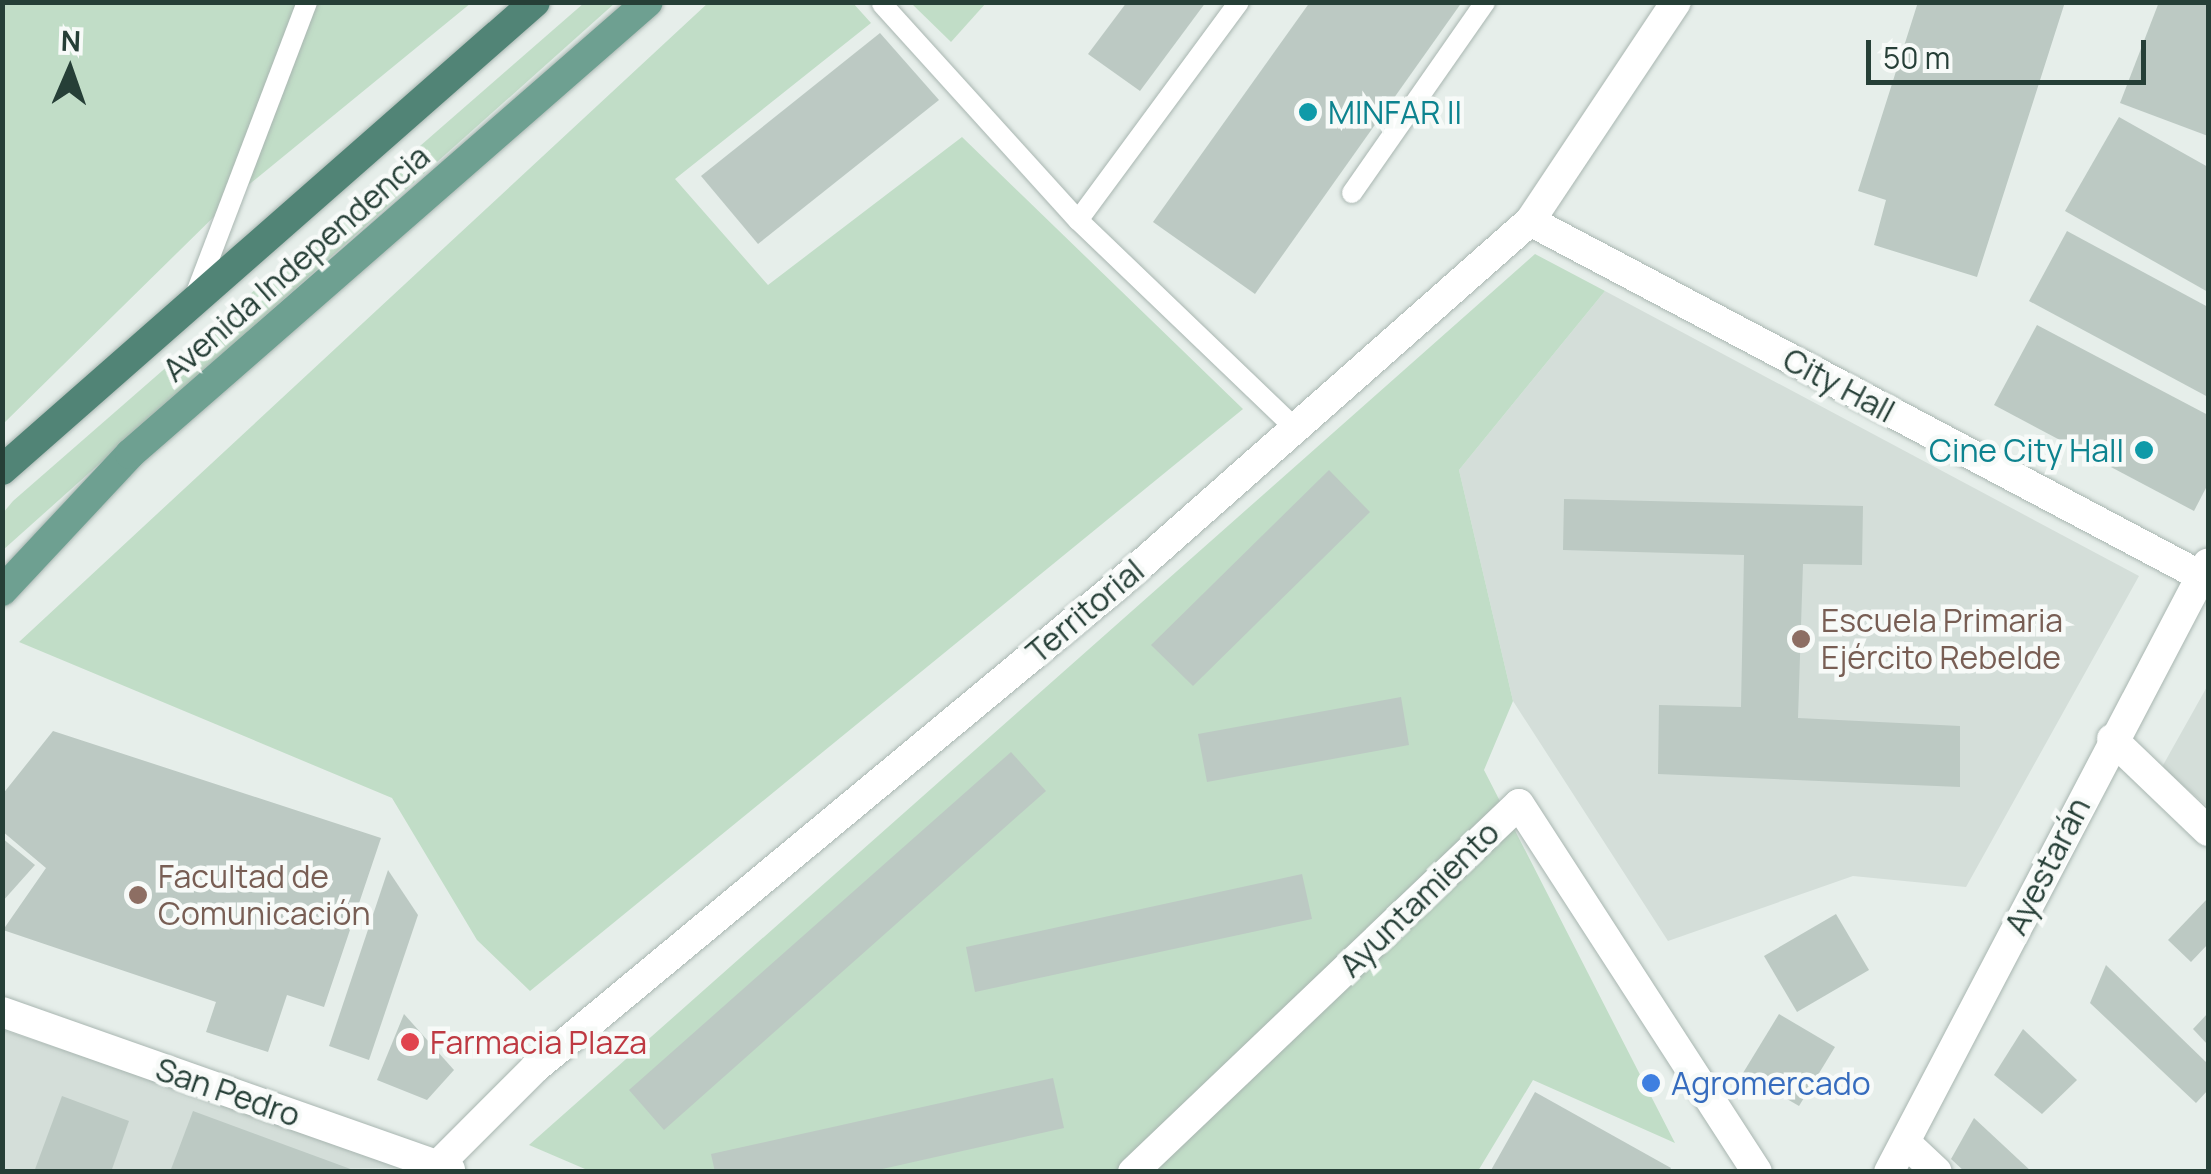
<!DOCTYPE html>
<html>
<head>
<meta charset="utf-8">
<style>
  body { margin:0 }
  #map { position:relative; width:2211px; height:1174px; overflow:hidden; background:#e6eeea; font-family:Manrope,sans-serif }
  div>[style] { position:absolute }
  .built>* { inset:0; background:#d4ded9 }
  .green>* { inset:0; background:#c1ddc7 }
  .building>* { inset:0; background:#bcc9c3 }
  .roads { filter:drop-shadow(0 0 2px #a9b6b1) drop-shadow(0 0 2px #a9b6b1) }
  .service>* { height:20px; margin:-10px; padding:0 10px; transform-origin:10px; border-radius:10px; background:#fff }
  .minor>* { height:30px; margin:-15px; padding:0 15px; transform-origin:15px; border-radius:15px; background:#fff }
  .secondary>* { height:30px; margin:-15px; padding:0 15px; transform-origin:15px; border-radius:15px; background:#fff }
  .primary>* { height:30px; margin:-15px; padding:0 15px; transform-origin:15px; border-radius:15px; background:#6ea091 }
  .trunk>* { height:30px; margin:-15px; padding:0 15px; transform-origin:15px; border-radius:15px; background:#518476 }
  .dots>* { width:28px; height:28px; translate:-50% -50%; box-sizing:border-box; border:5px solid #f7faf8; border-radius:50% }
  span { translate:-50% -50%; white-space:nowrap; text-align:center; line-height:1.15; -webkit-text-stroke:9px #f7faf8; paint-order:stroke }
  .culture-label { font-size:32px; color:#0d838f }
  .left { translate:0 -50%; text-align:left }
  .right { translate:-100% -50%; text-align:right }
  .street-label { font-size:32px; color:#263f37 }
  .education-label { font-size:32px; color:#785e54 }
  .health-label { font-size:32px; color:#be3a42 }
  .shop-label { font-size:32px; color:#366cbe }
  .frame { position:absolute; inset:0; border:5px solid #263f37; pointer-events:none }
  .north { position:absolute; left:20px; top:20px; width:100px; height:100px; -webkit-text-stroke:8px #f7faf8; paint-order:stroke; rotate:2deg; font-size:28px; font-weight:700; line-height:40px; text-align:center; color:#263f37 }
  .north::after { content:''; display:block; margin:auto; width:35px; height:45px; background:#263f37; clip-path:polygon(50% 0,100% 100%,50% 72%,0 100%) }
  .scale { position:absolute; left:1866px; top:40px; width:280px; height:45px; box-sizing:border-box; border:5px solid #263f37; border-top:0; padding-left:12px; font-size:30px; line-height:35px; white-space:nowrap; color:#263f37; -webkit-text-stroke:8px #f7faf8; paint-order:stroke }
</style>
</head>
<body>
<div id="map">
  <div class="built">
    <i style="clip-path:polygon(1605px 291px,2139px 576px,1966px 887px,1853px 876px,1668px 941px,1513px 701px,1459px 470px)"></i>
    <i style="clip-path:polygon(2208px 685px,2208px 807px,2162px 767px)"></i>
    <i style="clip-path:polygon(3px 1030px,420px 1168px,3px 1172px)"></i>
  </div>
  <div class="green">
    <i style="clip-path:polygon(3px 3px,471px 3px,235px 196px,3px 424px)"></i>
    <i style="clip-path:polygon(584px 3px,615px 3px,3px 550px,3px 513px,13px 501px)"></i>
    <i style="clip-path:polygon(708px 3px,853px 3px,871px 23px,675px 179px,768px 285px,962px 137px,1243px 409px,530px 991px,477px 940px,392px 798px,19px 642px)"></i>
    <i style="clip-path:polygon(911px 3px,986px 3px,951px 42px)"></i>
    <i style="clip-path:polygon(1535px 254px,1605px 291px,1459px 470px,1513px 701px,1484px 770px,1675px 1143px,1533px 1080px,1478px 1171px,592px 1172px,529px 1145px)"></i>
  </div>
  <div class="building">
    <i style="clip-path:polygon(1127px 2px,1206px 2px,1140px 91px,1088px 54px)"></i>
    <i style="clip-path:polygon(1310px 2px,1462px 2px,1255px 294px,1153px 222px)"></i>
    <i style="clip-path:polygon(1918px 2px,2065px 2px,1977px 277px,1874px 245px,1886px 200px,1858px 191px)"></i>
    <i style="clip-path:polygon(2159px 2px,2208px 2px,2208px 136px,2120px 103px)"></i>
    <i style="clip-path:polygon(880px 33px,939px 100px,758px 244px,701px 176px)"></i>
    <i style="clip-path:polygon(2119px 117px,2208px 167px,2208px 292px,2065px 211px)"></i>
    <i style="clip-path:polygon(2067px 231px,2208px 307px,2208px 397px,2029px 301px)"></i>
    <i style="clip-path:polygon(2037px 325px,2208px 415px,2208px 484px,2194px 511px,1994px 405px)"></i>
    <i style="clip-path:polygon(1329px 470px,1370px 512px,1193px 686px,1151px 645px)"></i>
    <i style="clip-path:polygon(1564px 499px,1863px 506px,1862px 565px,1803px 564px,1798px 718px,1960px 726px,1960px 787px,1658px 774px,1659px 705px,1741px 707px,1744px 555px,1563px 550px)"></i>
    <i style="clip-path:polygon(1401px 697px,1409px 745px,1207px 782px,1198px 734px)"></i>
    <i style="clip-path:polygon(53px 731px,381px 838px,324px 1007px,287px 995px,268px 1052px,206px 1032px,216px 1002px,3px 930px,46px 868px,2px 831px,2px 795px)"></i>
    <i style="clip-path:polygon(1011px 752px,1046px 791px,664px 1130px,629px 1090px)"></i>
    <i style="clip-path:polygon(2px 838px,35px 865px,2px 902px)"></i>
    <i style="clip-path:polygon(388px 870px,418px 915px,369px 1060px,329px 1046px)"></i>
    <i style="clip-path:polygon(1302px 874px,1312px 919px,975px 992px,966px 947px)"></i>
    <i style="clip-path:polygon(2208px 898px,2208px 944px,2191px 962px,2168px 940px)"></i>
    <i style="clip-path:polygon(1836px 914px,1869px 970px,1797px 1012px,1764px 956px)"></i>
    <i style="clip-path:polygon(2106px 965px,2208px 1064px,2208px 1090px,2196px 1103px,2090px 1003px)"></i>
    <i style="clip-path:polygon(2208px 1013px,2208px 1045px,2193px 1029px)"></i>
    <i style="clip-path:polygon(404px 1014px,454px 1070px,427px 1100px,377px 1080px)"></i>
    <i style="clip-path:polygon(1779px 1014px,1835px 1047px,1799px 1106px,1743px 1073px)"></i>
    <i style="clip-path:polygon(2023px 1029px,2077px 1080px,2042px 1114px,1994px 1075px)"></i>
    <i style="clip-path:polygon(1053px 1078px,1064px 1128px,869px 1172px,715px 1172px,711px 1154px)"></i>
    <i style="clip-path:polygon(1535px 1092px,1671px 1168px,1669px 1172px,1490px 1172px)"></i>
    <i style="clip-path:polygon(62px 1096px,129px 1121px,111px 1172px,34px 1172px)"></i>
    <i style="clip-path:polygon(193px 1111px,356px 1171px,356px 1172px,170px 1172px)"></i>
    <i style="clip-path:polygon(1974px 1118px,2032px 1172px,1965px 1172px,1951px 1159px)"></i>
  </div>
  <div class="roads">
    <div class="service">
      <i style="left:1239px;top:2px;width:271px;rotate:126.4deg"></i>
      <i style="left:1078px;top:220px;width:299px;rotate:43.8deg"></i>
      <i style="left:882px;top:4px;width:292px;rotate:47.8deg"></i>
      <i style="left:1352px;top:193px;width:233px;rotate:-55.1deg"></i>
      <i style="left:196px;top:293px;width:311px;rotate:-69.1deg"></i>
    </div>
    <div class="minor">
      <i style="left:1530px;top:221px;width:759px;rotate:27.88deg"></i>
      <i style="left:2112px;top:739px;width:133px;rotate:43.8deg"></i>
      <i style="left:2px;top:1012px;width:475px;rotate:19.4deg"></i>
      <i style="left:1906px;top:1143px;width:42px;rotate:43.1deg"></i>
      <i style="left:431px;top:1172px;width:147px;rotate:-45deg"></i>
      <i style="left:535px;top:1068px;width:758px;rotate:-39.65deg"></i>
      <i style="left:1119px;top:584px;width:548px;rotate:-41.45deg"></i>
      <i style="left:1530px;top:221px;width:263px;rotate:-56.3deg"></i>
      <i style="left:1133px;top:1172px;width:533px;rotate:-43.63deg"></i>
      <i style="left:1519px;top:804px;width:438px;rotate:57.1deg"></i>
    </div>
    <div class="secondary">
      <i style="left:1889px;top:1172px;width:687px;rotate:-62.35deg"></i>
    </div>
    <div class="primary">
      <i style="left:2px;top:591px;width:187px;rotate:-46.9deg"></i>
      <i style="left:130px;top:454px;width:687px;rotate:-41.11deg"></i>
    </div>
    <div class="trunk">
      <i style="left:2px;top:470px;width:709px;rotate:-41.28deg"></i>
    </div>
  </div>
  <div class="dots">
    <i style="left:1308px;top:112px;background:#0f9aa8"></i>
    <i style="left:2144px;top:450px;background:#0f9aa8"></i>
    <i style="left:1801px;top:639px;background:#8d6e63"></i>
    <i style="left:138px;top:895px;background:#8d6e63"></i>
    <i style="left:410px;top:1042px;background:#e0444e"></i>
    <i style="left:1651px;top:1083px;background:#3f7fe0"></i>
  </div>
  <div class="culture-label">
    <span class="left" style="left:1328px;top:112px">MINFAR II</span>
    <span class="right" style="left:2124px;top:450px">Cine City Hall</span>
  </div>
  <div class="street-label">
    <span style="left:296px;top:263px;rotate:-41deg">Avenida Independencia</span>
    <span style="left:1839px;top:385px;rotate:28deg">City Hall</span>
    <span style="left:1085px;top:611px;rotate:-40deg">Territorial</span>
    <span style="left:2047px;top:866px;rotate:-63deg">Ayestarán</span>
    <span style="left:1419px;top:899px;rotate:-44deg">Ayuntamiento</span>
    <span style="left:228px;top:1092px;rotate:19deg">San Pedro</span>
  </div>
  <div class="education-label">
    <span class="left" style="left:1821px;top:639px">Escuela Primaria<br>Ejército Rebelde</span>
    <span class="left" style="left:158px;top:895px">Facultad de<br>Comunicación</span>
  </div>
  <div class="health-label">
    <span class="left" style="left:430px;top:1042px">Farmacia Plaza</span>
  </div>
  <div class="shop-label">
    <span class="left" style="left:1671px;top:1083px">Agromercado</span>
  </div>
  <div class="frame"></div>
  <div class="north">N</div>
  <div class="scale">50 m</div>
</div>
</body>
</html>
